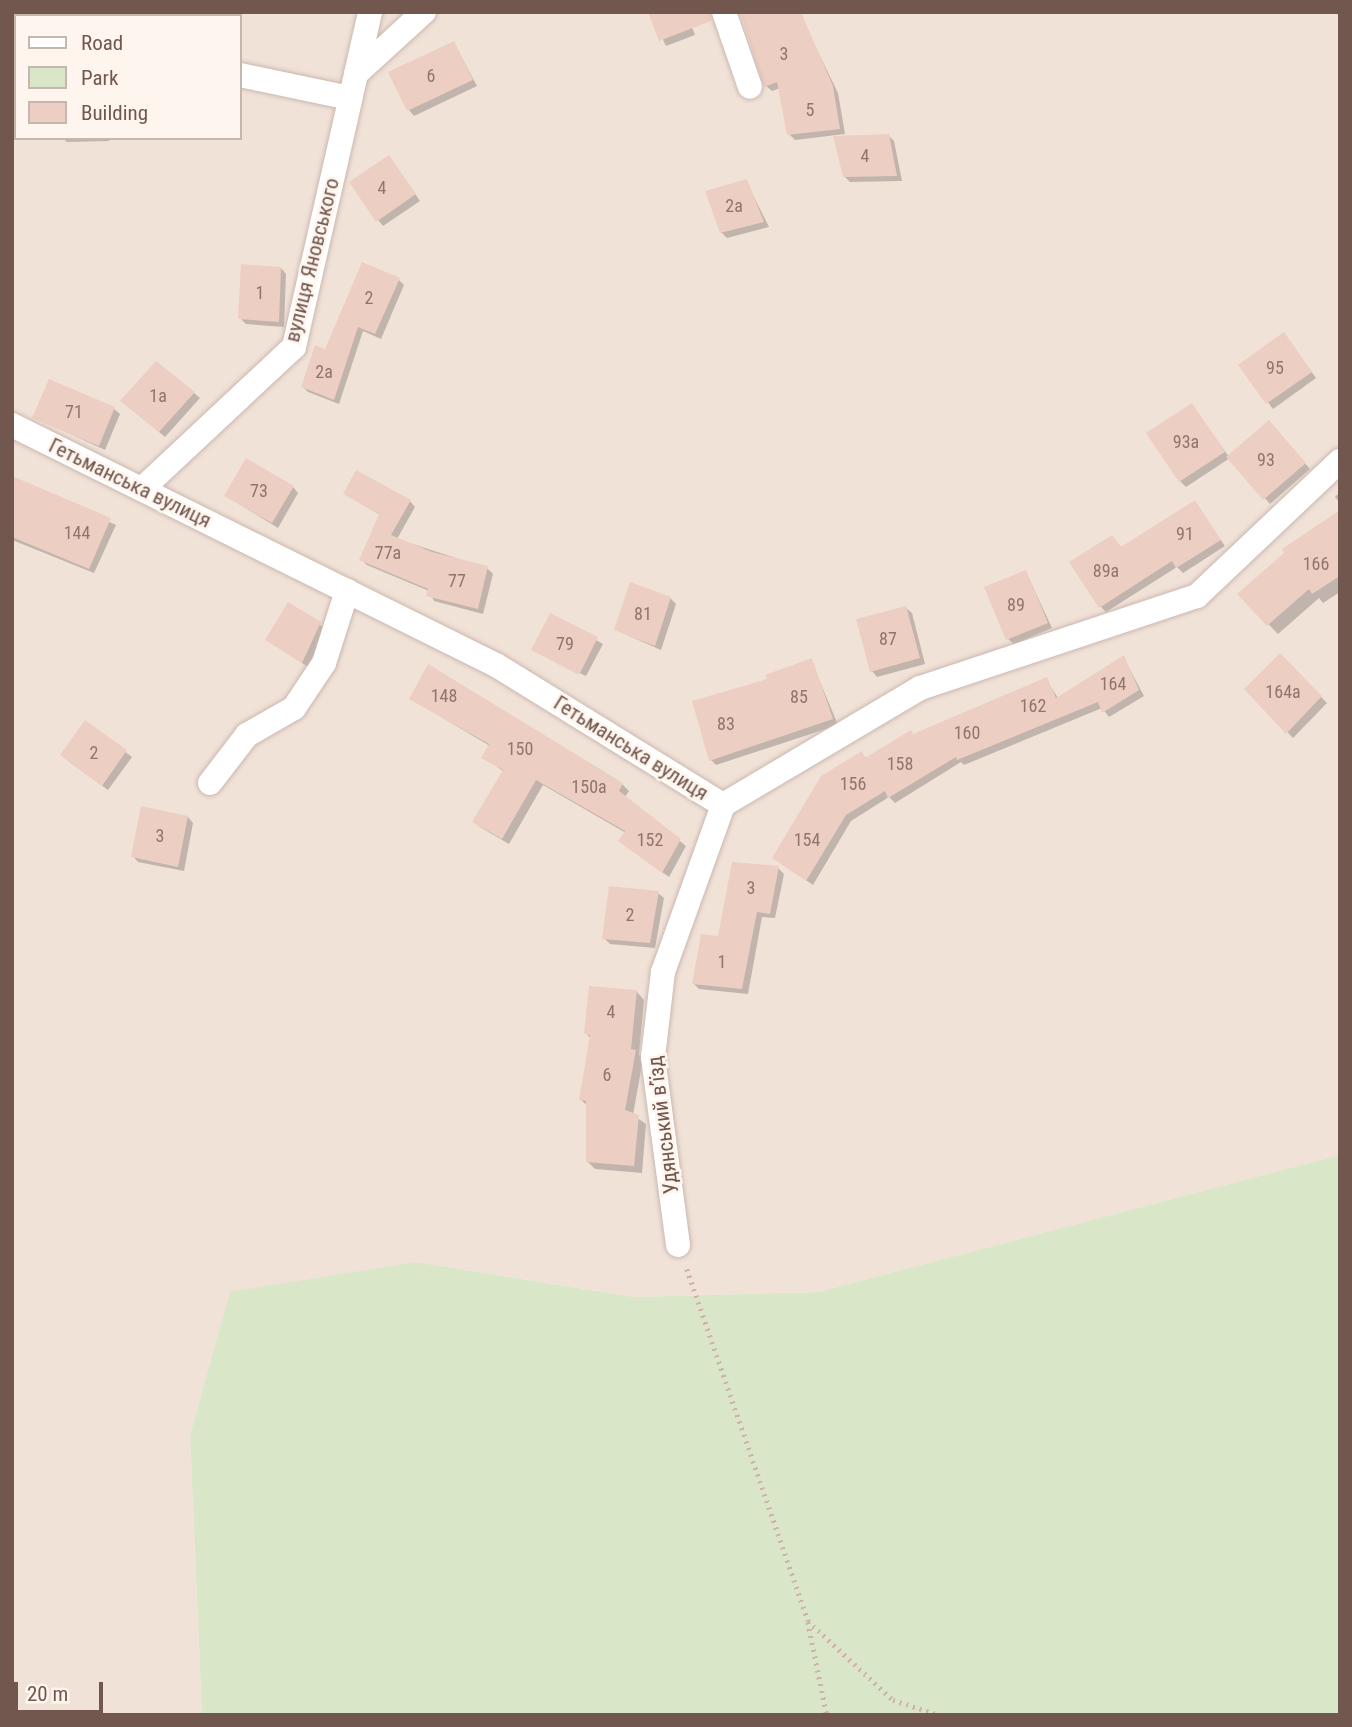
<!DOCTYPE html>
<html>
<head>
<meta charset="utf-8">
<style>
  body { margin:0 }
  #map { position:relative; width:1352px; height:1727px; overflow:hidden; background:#faf1e8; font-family:"Roboto Condensed",sans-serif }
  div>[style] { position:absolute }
  .residential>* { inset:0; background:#f1e2d8 }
  .green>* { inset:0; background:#d9e7c8 }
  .shadow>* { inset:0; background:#0003 }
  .building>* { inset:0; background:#edcec3 }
  .path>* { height:4.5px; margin-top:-2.25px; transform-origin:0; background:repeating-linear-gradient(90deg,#d2b1a6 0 2px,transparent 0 7px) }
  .roads { filter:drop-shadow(0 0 2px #cbb8af) drop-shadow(0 0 2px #cbb8af) }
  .street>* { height:24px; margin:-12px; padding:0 12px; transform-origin:12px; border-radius:12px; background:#fff }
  span { translate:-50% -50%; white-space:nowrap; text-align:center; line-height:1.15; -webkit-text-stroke:5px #fdf5ee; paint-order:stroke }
  .number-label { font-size:18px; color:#91756c }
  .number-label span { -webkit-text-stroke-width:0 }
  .street-label { font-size:21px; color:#72574f }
  .frame { position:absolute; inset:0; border:14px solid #72574f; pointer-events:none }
  .legend { position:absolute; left:14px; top:14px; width:228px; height:126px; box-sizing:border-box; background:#fdf5ee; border:2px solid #c5b6ae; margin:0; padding:9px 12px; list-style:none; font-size:21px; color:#72574f }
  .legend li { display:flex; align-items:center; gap:14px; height:35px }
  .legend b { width:35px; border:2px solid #c5b6ae }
  .scale { position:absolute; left:14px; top:1682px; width:89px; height:32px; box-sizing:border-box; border:4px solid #72574f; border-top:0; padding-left:9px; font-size:21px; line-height:24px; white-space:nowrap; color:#72574f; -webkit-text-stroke:5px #fdf5ee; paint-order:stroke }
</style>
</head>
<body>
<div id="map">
  <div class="residential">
    <i style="clip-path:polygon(evenodd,12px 12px,1340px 12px,1340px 1155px,818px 1292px,634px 1297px,415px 1262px,190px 1436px,202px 1715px,12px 1715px,12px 12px,16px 16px,240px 16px,240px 138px,16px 138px,16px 16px)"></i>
  </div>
  <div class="green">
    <i style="clip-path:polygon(1340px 1155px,1340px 1715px,202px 1715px,190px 1436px,230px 1292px,415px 1262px,634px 1297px,818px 1292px)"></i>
  </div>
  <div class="shadow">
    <i style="clip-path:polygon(12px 12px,43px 12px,16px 16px,16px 29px)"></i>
    <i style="clip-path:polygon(650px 12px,686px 12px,695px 35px,666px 46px)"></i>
    <i style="clip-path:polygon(804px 23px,838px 93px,845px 134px,795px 140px,789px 134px,780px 88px,772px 91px,766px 86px)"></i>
    <i style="clip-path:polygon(454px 43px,477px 86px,414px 116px,409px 110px)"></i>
    <i style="clip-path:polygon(888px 135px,894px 141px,902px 181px,850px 182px,844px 176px)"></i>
    <i style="clip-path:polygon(63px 138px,109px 138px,109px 141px,67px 142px)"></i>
    <i style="clip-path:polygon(394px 163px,420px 201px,383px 226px,378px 220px)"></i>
    <i style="clip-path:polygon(746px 181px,769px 227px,727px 238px,721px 232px)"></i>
    <i style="clip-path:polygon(281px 268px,286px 274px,284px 327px,246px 324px,240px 318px)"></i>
    <i style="clip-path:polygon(399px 280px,404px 285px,381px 339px,363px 331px,339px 404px,308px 392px,303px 387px,325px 351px)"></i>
    <i style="clip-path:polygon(1289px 340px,1316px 378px,1273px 409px,1241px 365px)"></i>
    <i style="clip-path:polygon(194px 393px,200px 398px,165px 437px,128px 406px)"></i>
    <i style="clip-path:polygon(1192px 405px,1229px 457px,1274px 428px,1310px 469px,1270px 504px,1230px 458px,1186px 487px,1180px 481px)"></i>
    <i style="clip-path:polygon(114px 409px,120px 414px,105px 450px,34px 417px)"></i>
    <i style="clip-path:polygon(12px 478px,116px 525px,94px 573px,12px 540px)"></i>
    <i style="clip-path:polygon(293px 487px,298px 493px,278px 528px,226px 496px)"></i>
    <i style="clip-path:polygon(1340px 492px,1340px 503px,1335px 497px)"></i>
    <i style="clip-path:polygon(345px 494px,410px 501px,415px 507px,397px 539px,487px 568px,493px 574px,483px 614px,434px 601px,429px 591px,367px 565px,361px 559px,380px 515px)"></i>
    <i style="clip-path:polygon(1194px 502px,1225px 546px,1183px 573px,1177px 567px,1106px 612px,1101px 607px,1112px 537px,1122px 548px)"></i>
    <i style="clip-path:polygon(1340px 550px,1340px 592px,1323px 603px,1319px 598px,1278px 634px,1239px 594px)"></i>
    <i style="clip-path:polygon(1026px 572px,1052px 628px,1014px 644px,1008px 639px)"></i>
    <i style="clip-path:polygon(670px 598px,676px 604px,661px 650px,616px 630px)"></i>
    <i style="clip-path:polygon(289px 604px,326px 629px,308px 667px,267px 640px)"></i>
    <i style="clip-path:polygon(906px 608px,912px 613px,925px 664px,877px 677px,872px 671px)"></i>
    <i style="clip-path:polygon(551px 615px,603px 644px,586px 676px,533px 650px)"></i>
    <i style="clip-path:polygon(1280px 655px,1327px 703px,1293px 738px,1246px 689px)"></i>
    <i style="clip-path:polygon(1124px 658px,1144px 696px,1109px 717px,1102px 708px,964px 765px,961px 762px,895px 803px,889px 797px,851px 821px,813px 885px,774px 858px,861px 754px,867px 759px,1046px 679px,1058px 698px)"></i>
    <i style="clip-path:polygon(811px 660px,838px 725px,716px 765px,711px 760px,769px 681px)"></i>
    <i style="clip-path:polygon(411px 699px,622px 784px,629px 791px,625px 797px,686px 846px,669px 877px,627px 847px,626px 833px,543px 785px,509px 844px,480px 827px,474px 821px,504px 772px,484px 757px,490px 746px)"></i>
    <i style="clip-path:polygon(86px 722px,132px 757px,108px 790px,68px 761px)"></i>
    <i style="clip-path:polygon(188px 817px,193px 823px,184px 871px,138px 862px,133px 856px)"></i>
    <i style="clip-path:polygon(778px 868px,784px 874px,775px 918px,762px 917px,748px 994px,699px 989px,694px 984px,719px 937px)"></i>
    <i style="clip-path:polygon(658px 893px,664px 898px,655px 948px,610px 944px,604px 938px)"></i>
    <i style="clip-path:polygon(637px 992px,644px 1000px,639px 1055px,643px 1059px,633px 1115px,646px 1124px,642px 1173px,595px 1169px,587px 1161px,588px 1106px,581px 1100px,591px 1039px,586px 1033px)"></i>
  </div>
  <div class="building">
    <i style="clip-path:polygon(648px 12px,710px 12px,711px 21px,659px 41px)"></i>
    <i style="clip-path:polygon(740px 12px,801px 12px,833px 86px,840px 129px,787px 135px,777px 82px,764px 87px)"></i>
    <i style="clip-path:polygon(454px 41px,473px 80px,407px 111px,388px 72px)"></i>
    <i style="clip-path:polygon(889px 134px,897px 176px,843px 177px,833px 136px)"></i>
    <i style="clip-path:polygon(389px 155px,416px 194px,376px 222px,349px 182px)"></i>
    <i style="clip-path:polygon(747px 179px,764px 222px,720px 233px,705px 191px)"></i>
    <i style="clip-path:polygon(362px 262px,400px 278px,375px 334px,358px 327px,334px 400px,301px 387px,315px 345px,325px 349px)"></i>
    <i style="clip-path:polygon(241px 264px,281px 267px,279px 322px,238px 319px)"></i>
    <i style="clip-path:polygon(1284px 332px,1312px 372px,1266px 404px,1238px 365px)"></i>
    <i style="clip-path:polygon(156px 361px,195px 392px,159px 432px,120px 401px)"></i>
    <i style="clip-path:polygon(49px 379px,115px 407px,99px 446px,32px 418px)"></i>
    <i style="clip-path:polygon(1192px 403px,1225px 452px,1179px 482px,1146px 433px)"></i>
    <i style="clip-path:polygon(1269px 420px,1306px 463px,1263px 500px,1226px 457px)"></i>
    <i style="clip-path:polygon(246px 458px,294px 486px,272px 523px,224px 496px)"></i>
    <i style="clip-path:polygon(356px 470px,411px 500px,391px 535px,432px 552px,488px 566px,478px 609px,426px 596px,428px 589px,359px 560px,379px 514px,343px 494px)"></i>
    <i style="clip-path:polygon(12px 476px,111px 518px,89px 569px,12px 537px)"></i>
    <i style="clip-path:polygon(1195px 500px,1221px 540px,1176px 568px,1172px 561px,1099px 608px,1069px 562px,1112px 535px,1121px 547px)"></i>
    <i style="clip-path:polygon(1340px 510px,1340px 576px,1312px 594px,1309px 589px,1267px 626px,1237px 594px,1284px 553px,1282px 549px)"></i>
    <i style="clip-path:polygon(1026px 570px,1048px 623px,1006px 640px,984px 587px)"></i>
    <i style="clip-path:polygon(630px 582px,671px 597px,655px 646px,614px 630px)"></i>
    <i style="clip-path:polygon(288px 602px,321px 622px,302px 663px,265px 640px)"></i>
    <i style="clip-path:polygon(906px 606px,920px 658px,870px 672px,856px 619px)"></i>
    <i style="clip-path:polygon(550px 613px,598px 637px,579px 675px,531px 650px)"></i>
    <i style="clip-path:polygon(1280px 653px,1322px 696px,1286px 734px,1244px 689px)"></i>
    <i style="clip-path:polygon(1124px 655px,1139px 690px,1102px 713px,1098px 702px,957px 760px,956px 757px,888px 798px,885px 791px,846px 815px,806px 881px,772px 858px,821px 776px,862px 751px,865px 758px,911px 730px,913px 734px,1047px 677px,1056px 698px)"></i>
    <i style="clip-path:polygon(812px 658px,833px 719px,709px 761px,692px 701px,767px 679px,765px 675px)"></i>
    <i style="clip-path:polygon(428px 664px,623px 783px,619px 791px,681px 839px,662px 873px,618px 841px,625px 831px,536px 780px,502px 839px,472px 822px,503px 770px,481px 758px,489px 744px,409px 699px)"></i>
    <i style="clip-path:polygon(85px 720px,127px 750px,102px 786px,60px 755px)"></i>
    <i style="clip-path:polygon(141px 806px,188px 816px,178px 867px,131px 857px)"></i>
    <i style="clip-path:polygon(732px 862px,779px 866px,770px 914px,757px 912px,742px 989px,692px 984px,701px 934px,718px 936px)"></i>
    <i style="clip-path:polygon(609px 886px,659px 891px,650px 943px,602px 939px)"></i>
    <i style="clip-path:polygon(589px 986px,637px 990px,631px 1049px,636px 1050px,625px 1110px,639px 1115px,634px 1166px,586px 1162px,586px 1101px,579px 1100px,590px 1035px,584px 1034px)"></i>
  </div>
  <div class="path">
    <i style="left:687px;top:1269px;width:372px;rotate:71deg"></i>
    <i style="left:808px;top:1621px;width:116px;rotate:42.9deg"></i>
    <i style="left:893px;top:1700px;width:48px;rotate:18.1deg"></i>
    <i style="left:808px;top:1622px;width:95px;rotate:78.5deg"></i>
  </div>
  <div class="roads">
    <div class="street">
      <i style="left:724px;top:12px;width:79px;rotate:70.9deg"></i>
      <i style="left:12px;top:35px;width:4px;rotate:14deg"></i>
      <i style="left:356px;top:74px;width:92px;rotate:-42.4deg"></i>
      <i style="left:240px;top:75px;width:112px;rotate:11.8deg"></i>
      <i style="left:12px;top:425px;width:540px;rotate:26.38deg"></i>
      <i style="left:496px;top:665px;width:267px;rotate:31.7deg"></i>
      <i style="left:723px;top:805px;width:229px;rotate:-30.7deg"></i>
      <i style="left:920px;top:688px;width:292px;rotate:-18.4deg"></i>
      <i style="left:1197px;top:596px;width:197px;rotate:-43.4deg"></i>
      <i style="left:142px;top:489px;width:208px;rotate:-43.1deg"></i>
      <i style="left:294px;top:347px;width:344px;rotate:-77.2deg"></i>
      <i style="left:210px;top:783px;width:61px;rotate:-52.4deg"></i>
      <i style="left:247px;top:735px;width:54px;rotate:-29.9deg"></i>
      <i style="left:294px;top:708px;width:54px;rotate:-56.3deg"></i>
      <i style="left:324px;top:663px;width:76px;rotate:-72.3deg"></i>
      <i style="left:678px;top:1245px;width:190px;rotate:-97.6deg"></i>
      <i style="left:653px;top:1057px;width:86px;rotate:-83.3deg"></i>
      <i style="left:663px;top:972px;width:177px;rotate:-70.2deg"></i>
    </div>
  </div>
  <div class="number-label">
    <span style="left:784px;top:54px">3</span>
    <span style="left:431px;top:76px">6</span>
    <span style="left:810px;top:110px">5</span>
    <span style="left:865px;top:156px">4</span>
    <span style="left:382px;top:188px">4</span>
    <span style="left:734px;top:206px">2а</span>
    <span style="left:260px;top:293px">1</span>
    <span style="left:369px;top:298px">2</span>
    <span style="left:1275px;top:368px">95</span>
    <span style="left:324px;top:372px">2а</span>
    <span style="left:158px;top:396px">1а</span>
    <span style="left:74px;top:412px">71</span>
    <span style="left:1186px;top:442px">93а</span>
    <span style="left:1266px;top:460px">93</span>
    <span style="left:259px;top:491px">73</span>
    <span style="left:77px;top:533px">144</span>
    <span style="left:1185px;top:534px">91</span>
    <span style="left:388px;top:553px">77а</span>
    <span style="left:1316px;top:564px">166</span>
    <span style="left:1106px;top:571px">89а</span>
    <span style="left:457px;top:581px">77</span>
    <span style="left:1016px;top:605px">89</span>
    <span style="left:643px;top:614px">81</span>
    <span style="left:888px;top:639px">87</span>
    <span style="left:565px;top:644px">79</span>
    <span style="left:1113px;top:684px">164</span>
    <span style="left:1283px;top:692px">164а</span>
    <span style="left:444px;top:696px">148</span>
    <span style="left:799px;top:697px">85</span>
    <span style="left:1033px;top:706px">162</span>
    <span style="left:726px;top:724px">83</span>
    <span style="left:967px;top:733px">160</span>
    <span style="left:520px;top:749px">150</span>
    <span style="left:94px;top:753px">2</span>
    <span style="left:900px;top:764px">158</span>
    <span style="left:853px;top:784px">156</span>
    <span style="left:589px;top:787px">150а</span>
    <span style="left:160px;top:836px">3</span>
    <span style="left:650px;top:840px">152</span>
    <span style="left:807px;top:840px">154</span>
    <span style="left:751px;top:888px">3</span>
    <span style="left:630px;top:915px">2</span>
    <span style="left:722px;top:962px">1</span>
    <span style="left:611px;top:1012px">4</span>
    <span style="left:607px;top:1075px">6</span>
  </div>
  <div class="street-label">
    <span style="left:312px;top:260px;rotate:-76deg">вулиця Яновського</span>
    <span style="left:130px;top:483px;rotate:26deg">Гетьманська вулиця</span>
    <span style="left:631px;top:748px;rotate:32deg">Гетьманська вулиця</span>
    <span style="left:663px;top:1125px;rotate:-97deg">Удянський в’їзд</span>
  </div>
  <div class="frame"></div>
  <ul class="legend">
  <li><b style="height:9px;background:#fff"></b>Road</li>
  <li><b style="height:19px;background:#d9e7c8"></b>Park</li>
  <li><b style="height:19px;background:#edcec3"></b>Building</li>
  </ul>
  <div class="scale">20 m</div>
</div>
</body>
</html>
